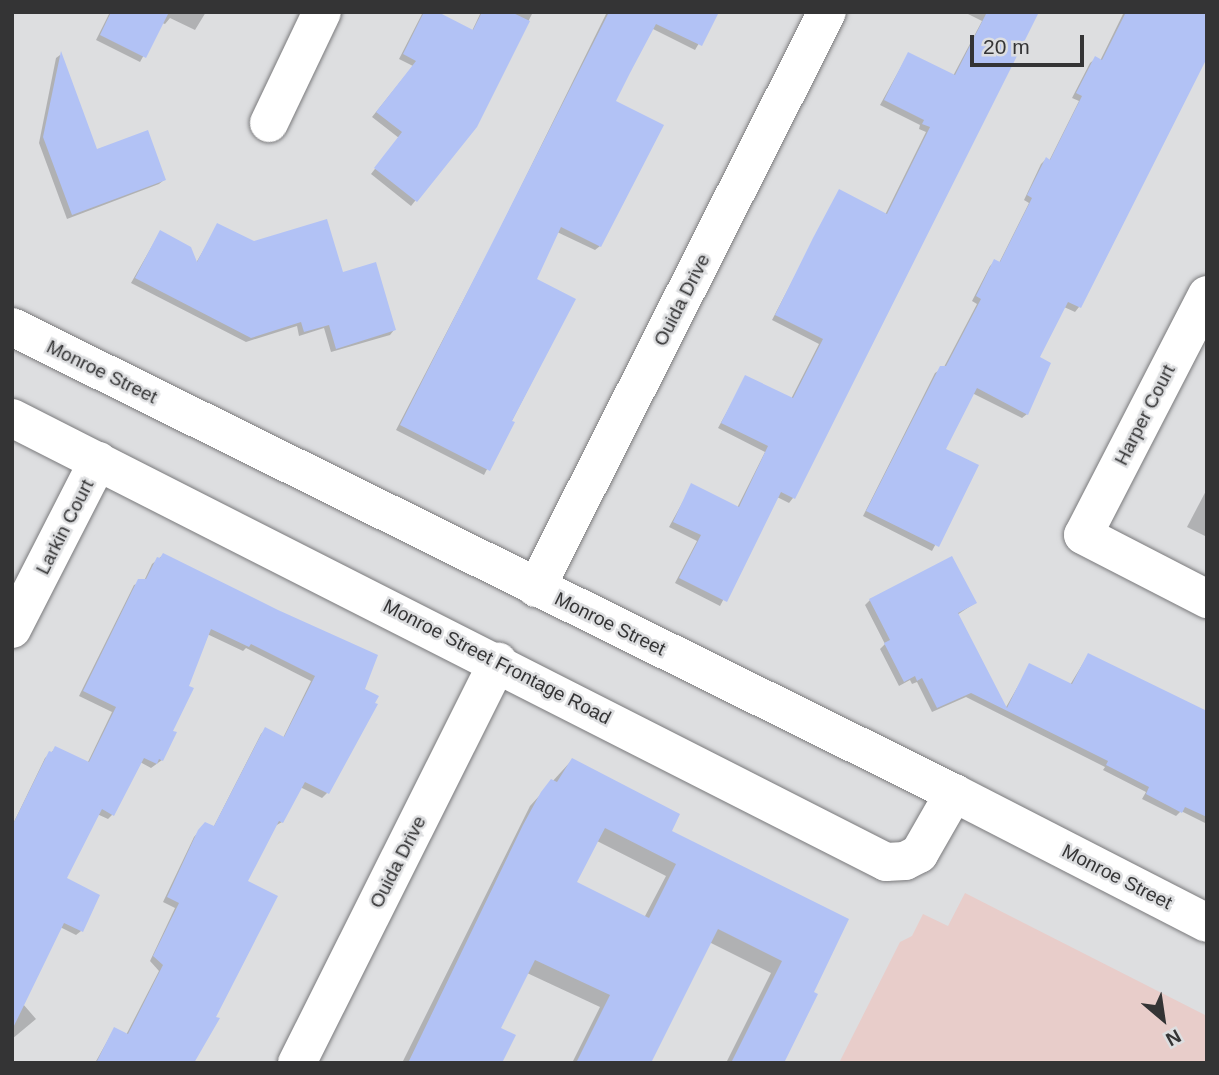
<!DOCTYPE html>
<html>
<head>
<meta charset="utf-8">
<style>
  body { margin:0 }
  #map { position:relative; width:1219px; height:1075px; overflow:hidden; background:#dddee0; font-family:Arial,sans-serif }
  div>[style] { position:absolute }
  .commercial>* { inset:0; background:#e8cdca }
  .shadow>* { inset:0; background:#0003 }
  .building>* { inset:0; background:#b2c2f5 }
  .roads { filter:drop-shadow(0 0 2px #7a7a7c) drop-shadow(0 0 2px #7a7a7c) }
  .street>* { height:38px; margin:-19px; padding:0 19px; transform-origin:19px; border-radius:19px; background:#fff }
  .secondary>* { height:38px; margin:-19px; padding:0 19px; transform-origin:19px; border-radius:19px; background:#fff }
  span { translate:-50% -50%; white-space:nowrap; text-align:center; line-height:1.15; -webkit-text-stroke:5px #dddee0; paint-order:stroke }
  .street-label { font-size:19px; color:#343435 }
  .frame { position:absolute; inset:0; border:14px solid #343435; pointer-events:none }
  .north { position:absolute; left:1128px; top:984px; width:70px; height:70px; -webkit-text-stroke:5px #dddee0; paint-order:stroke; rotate:151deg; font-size:19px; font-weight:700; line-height:28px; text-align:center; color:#343435 }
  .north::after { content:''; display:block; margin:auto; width:24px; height:32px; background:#343435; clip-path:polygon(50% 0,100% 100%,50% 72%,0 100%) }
  .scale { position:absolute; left:970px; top:35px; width:114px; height:32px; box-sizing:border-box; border:4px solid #343435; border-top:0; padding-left:9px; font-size:21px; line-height:24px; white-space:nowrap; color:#343435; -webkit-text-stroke:5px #dddee0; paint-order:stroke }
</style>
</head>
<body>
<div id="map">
  <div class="commercial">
    <i style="clip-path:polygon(965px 893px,1207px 1016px,1207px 1063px,839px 1063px,900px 942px,912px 936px,923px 914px,948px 926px)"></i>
  </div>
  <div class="shadow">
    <i style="clip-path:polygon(110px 12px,206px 12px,195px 30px,170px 18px,165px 24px,162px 23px,140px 62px,96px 40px)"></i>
    <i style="clip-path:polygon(423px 12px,434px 12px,472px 31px,481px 12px,533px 12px,475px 126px,411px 206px,371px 174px,399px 138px,372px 117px,413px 66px,399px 59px)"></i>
    <i style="clip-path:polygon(607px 12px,717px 12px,695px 50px,651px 28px,614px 101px,600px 246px,595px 250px,557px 232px,535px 280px,574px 300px,484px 475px,396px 430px,495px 239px)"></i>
    <i style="clip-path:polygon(964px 12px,1037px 12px,793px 498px,789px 503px,777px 497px,720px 606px,675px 583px,697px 541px,669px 527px,692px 485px,737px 508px,765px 452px,718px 428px,746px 377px,791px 399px,819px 344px,772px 320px,839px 191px,885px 215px,926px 132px,919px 129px,920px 125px,880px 105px,908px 54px,953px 76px,982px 21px)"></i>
    <i style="clip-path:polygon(1124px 12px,1207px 12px,1079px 307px,1075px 312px,1064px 307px,1038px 358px,1027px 414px,1022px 418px,972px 393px,944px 449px,977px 466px,932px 551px,863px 516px,935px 373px,944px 367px,977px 304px,972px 301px,990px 266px,995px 261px,999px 263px,1029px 203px,1024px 200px,1041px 164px,1046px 159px,1049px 161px,1079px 101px,1072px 98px,1090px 63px,1095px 59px,1100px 61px)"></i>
    <i style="clip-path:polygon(60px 55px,96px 151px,164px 180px,159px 184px,67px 219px,39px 143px,56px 58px)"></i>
    <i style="clip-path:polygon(218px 225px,254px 243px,341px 274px,394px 330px,390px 335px,331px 352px,324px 328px,299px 336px,297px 326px,246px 342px,131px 283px,160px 232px,196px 263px)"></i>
    <i style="clip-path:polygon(1207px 489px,1207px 537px,1187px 527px)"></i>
    <i style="clip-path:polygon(163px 555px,277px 612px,375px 656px,327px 793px,322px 798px,300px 787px,282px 822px,275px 826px,246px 882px,191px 1063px,95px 1063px,114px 1029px,126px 1035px,159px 971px,150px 961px,175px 908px,163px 902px,194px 837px,205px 824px,213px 828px,261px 734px,265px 730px,283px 738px,311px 681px,246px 648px,243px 651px,207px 634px,162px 760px,151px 768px,140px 762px,112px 815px,108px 819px,97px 814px,65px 879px,81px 931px,76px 935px,60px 927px,23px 1004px,36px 1019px,12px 1039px,12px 826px,45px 758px,56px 748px,87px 764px,112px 712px,79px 696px,134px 585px,144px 581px,152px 564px)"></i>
    <i style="clip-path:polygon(870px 600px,975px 603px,957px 615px,1005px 709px,1030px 665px,1070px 685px,1088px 655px,1207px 714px,1207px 824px,1181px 811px,1176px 816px,1142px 799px,1146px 792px,1103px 770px,1105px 767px,966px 697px,932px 712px,917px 682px,912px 684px,910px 680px,899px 686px,880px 649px,885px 644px,865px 605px)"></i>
    <i style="clip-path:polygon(evenodd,572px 760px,669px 832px,811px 993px,782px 1063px,726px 1063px,771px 973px,709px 942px,649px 1063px,572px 1063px,600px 1007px,527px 973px,499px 1028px,501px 1063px,402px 1063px,530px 806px,572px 760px,597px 841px,666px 876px,644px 918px,575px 883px,597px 841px)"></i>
  </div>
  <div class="building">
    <i style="clip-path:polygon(111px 12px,169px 12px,146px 58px,100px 35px)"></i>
    <i style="clip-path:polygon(424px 12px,438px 12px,473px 30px,482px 12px,511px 12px,530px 21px,477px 127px,417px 202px,374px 168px,402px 132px,376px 112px,416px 61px,403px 54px)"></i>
    <i style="clip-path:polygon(609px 12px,719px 12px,702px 46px,656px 24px,630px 73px,616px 101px,664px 125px,601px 247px,561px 227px,537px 279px,576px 299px,512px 421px,515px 422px,490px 471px,400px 425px)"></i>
    <i style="clip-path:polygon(987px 12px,1039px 12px,795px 499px,781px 492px,727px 602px,679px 578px,701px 535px,673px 522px,691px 483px,739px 507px,768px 446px,721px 423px,745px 375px,793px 398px,823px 339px,775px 315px,813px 238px,839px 189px,887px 214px,930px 127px,922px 124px,924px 120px,884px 100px,908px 52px,955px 75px)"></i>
    <i style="clip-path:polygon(1126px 12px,1207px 12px,1207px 58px,1081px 308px,1068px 302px,1040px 357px,1051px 363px,1028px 415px,977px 388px,946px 449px,979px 465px,939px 547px,866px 511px,940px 366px,946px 366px,981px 299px,976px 296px,994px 259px,1000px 262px,1032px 198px,1027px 195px,1046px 157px,1050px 160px,1082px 96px,1076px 93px,1095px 56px,1102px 60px)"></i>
    <i style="clip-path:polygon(61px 51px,97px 149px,148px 130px,166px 180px,72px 215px,43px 137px)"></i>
    <i style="clip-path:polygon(327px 219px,343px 272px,376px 262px,396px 330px,336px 349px,329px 325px,304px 332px,301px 322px,251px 338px,135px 278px,160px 230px,191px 247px,197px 262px,217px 223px,254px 241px)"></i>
    <i style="clip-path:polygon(163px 553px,278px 610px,378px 655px,365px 689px,379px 696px,375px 703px,378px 704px,329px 794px,305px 782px,283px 823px,279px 821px,248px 881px,278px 896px,216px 1017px,220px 1018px,194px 1063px,96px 1063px,114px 1027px,128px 1034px,163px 965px,153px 956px,179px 903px,167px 897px,198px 830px,205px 822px,214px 826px,265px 727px,284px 737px,315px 676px,251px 644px,249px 647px,211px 629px,189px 686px,194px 688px,173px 731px,177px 732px,163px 761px,159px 759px,157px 764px,144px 758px,114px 816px,102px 809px,67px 878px,100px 895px,83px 932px,64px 923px,12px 1030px,13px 824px,49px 751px,52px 752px,55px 746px,89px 762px,116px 707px,83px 691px,138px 579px,146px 579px,157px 557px,160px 558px)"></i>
    <i style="clip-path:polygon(952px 556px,977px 603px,958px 613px,1007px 708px,1029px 663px,1072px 684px,1088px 653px,1207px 711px,1207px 817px,1185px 807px,1182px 813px,1146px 794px,1149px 787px,1106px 765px,1108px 761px,971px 693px,937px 708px,922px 678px,917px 681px,915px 676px,904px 682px,884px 643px,890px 640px,869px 599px)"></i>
    <i style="clip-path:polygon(evenodd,572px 758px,680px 814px,672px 831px,849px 919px,814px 992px,818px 994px,784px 1063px,731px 1063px,782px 961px,718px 929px,651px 1063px,576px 1063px,610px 995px,535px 960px,501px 1028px,516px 1035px,502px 1063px,408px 1063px,523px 825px,541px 792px,551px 779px,557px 782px,572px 758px,605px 828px,676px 864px,649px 918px,577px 882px,605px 828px)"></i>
  </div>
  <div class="roads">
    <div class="street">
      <i style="left:269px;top:123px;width:123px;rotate:-64.5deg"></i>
      <i style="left:1207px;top:295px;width:270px;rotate:117.3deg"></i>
      <i style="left:1083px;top:535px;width:140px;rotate:27.3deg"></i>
      <i style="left:12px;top:418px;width:980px;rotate:26.93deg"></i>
      <i style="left:886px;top:862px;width:19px;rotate:-3deg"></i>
      <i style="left:905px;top:861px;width:16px;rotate:-27deg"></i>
      <i style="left:919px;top:854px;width:70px;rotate:-60.2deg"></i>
      <i style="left:536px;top:588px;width:645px;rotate:-63.2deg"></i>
      <i style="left:12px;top:629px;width:189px;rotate:-62.9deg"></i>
      <i style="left:297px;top:1063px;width:449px;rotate:-63.4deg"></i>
    </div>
    <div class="secondary">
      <i style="left:12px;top:327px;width:1051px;rotate:26.32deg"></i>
      <i style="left:954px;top:793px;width:284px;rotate:27.2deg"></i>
    </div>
  </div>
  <div class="street-label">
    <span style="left:682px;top:300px;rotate:-63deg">Ouida Drive</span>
    <span style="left:102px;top:372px;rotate:26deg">Monroe Street</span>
    <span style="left:1145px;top:415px;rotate:-63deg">Harper Court</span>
    <span style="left:65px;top:527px;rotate:-63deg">Larkin Court</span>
    <span style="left:610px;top:624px;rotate:26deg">Monroe Street</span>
    <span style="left:497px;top:662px;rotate:27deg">Monroe Street Frontage Road</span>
    <span style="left:398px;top:862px;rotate:-63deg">Ouida Drive</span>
    <span style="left:1117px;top:877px;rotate:27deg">Monroe Street</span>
  </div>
  <div class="frame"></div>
  <div class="north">N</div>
  <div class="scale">20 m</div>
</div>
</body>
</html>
